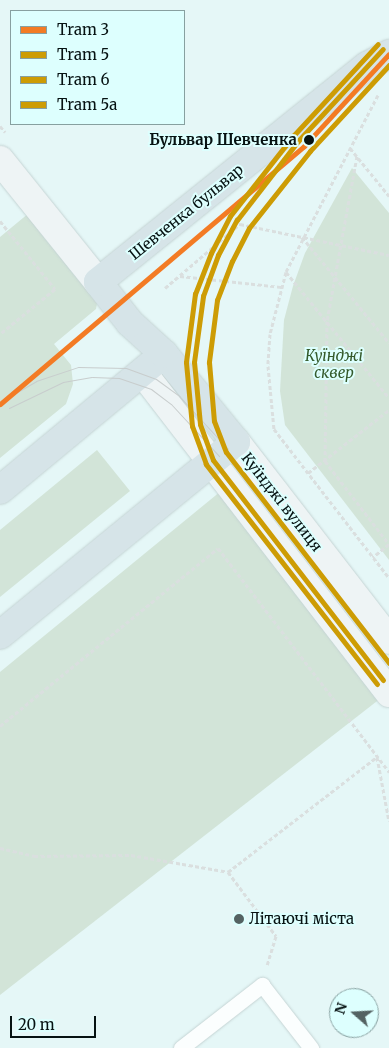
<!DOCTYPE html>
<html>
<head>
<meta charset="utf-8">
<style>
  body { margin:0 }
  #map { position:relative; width:389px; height:1048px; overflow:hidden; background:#e5f7f7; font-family:Merriweather,serif }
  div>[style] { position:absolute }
  .green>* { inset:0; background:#d2e4d8 }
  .path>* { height:3px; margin-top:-1.5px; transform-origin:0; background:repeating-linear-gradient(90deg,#dadfdf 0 4px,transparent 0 6.5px) }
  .roads { filter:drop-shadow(0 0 1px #c5d4d4) drop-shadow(0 0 1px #c5d4d4) }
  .service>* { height:15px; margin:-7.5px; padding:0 7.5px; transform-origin:7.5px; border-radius:7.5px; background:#fbfefe }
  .secondary>* { height:28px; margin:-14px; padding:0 14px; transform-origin:14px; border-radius:14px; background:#eef4f5 }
  .trunk>* { height:28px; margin:-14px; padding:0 14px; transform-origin:14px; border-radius:14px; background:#d6e4e8 }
  .tram>* { height:1px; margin:-0.5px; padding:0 0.5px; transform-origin:0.5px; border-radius:0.5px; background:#c8cdcd }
  .tram-1>* { height:5px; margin:-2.5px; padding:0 2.5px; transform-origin:2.5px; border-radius:2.5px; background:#f37b24 }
  .tram-2>* { height:5px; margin:-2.5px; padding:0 2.5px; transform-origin:2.5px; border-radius:2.5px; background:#cd9c04 }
  .tram-3>* { height:5px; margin:-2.5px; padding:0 2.5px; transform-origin:2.5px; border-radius:2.5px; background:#cd9c04 }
  .tram-4>* { height:5px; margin:-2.5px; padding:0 2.5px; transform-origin:2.5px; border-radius:2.5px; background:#cd9c04 }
  .dots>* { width:14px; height:14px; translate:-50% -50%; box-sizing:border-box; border:2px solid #ddfffe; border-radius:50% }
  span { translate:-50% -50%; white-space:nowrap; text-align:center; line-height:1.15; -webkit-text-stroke:4px #ddfffe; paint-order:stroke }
  .stop-label { font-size:15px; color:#061212; font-weight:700 }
  .right { translate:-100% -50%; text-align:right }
  .street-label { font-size:15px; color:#061212 }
  .park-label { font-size:15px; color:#345a2b; font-style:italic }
  .poi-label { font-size:15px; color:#061212 }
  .left { translate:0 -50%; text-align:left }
  .legend { position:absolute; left:10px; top:10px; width:175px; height:115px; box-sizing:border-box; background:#ddfffe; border:1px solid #87a0a0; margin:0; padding:6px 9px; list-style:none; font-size:15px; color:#061212 }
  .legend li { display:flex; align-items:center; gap:10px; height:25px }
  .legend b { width:25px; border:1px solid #87a0a0 }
  .north { position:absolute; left:329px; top:988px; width:50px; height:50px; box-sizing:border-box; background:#ddfffe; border:1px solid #87a0a0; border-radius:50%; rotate:289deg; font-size:14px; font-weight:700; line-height:20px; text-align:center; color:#061212 }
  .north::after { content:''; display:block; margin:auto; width:18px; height:22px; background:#546262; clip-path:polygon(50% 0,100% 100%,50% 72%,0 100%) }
  .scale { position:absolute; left:10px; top:1016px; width:86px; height:22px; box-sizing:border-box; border:2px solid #061212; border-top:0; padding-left:6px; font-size:15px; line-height:18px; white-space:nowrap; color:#061212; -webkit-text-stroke:4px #ddfffe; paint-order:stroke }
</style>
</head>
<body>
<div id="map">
  <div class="green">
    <i style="clip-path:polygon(352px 168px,389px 213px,389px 560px,285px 425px,280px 391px,284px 320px,293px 286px,305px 253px)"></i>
    <i style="clip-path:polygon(29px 213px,98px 298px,96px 309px,54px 344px,71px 365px,73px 384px,66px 404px,0 458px,0 237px)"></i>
    <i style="clip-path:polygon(97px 450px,130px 491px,0 597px,0 530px)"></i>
    <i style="clip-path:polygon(221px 491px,381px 698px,0 995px,0 672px)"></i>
  </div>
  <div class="path">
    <i style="left:378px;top:95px;width:199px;rotate:117.5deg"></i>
    <i style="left:286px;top:272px;width:64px;rotate:104.5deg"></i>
    <i style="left:270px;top:334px;width:32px;rotate:94deg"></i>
    <i style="left:268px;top:366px;width:63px;rotate:84.6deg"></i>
    <i style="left:274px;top:429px;width:188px;rotate:52.3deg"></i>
    <i style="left:0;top:126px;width:8px;rotate:50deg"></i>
    <i style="left:350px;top:148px;width:62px;rotate:50.9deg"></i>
    <i style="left:357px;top:156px;width:168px;rotate:100.3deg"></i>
    <i style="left:327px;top:321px;width:140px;rotate:90.8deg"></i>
    <i style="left:325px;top:461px;width:105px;rotate:52.4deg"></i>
    <i style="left:389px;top:544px;width:21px;rotate:141deg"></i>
    <i style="left:0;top:221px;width:87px;rotate:51deg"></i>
    <i style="left:55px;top:289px;width:71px;rotate:140.7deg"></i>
    <i style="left:302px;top:237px;width:137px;rotate:50.6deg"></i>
    <i style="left:286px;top:272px;width:163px;rotate:50.7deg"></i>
    <i style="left:180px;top:276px;width:103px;rotate:6.2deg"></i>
    <i style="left:165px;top:288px;width:99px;rotate:-40.5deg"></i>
    <i style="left:240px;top:224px;width:152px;rotate:11.8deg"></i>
    <i style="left:308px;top:473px;width:103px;rotate:-37.9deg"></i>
    <i style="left:0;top:726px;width:281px;rotate:-39.2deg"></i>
    <i style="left:218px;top:548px;width:282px;rotate:52.6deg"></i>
    <i style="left:0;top:848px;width:35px;rotate:13deg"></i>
    <i style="left:34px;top:856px;width:97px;rotate:-0.6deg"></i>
    <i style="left:131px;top:855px;width:98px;rotate:9.9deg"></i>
    <i style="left:228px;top:872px;width:80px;rotate:53.1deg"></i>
    <i style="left:276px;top:936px;width:30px;rotate:107deg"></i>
    <i style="left:228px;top:872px;width:188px;rotate:-37.7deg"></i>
    <i style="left:377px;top:757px;width:65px;rotate:79.4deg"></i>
  </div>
  <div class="roads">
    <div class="service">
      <i style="left:181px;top:1048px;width:103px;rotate:-37.9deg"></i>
      <i style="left:262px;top:985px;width:80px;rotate:52.1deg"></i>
    </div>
    <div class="secondary">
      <i style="left:0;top:160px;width:156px;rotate:51.2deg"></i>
      <i style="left:143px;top:373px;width:404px;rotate:52.4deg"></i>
      <i style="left:236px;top:442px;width:250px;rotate:52.3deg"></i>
    </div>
    <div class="trunk">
      <i style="left:0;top:490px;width:213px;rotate:-39.7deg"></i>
      <i style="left:0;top:635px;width:305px;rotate:-39.3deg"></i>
      <i style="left:236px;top:442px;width:114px;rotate:-129.3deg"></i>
      <i style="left:164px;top:354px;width:46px;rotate:-137.6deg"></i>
      <i style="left:130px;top:323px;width:52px;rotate:-128deg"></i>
      <i style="left:98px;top:282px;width:345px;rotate:-38.8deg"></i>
      <i style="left:367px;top:66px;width:25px;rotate:-29deg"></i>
    </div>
  </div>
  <div class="tram">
    <i style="left:7px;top:398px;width:34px;rotate:-30deg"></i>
    <i style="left:36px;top:381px;width:44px;rotate:-18.4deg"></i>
    <i style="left:78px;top:367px;width:48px;rotate:1.2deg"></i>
    <i style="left:126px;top:368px;width:32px;rotate:20deg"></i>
    <i style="left:156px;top:379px;width:29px;rotate:36deg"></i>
    <i style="left:179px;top:396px;width:72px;rotate:47.2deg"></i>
    <i style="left:9px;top:408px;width:60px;rotate:-25.7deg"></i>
    <i style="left:63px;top:382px;width:29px;rotate:-10deg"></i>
    <i style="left:92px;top:377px;width:27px;rotate:2deg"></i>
    <i style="left:119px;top:378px;width:34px;rotate:19deg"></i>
    <i style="left:151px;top:389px;width:25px;rotate:37deg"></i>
    <i style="left:171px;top:404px;width:71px;rotate:47.3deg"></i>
  </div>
  <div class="tram-1">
    <i style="left:0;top:404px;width:399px;rotate:-40.3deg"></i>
    <i style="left:304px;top:146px;width:125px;rotate:-47.3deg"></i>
  </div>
  <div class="tram-2">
    <i style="left:383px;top:680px;width:278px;rotate:-127.7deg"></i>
    <i style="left:213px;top:460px;width:38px;rotate:-110deg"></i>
    <i style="left:200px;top:424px;width:62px;rotate:-95.5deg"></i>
    <i style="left:194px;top:362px;width:67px;rotate:-82.2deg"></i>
    <i style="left:203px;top:296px;width:44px;rotate:-69.9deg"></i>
    <i style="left:218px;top:255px;width:40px;rotate:-62deg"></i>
    <i style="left:237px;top:220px;width:100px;rotate:-52.3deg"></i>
    <i style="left:298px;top:141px;width:125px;rotate:-47.3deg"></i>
  </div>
  <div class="tram-3">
    <i style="left:389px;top:65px;width:117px;rotate:132.6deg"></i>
    <i style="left:310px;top:151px;width:98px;rotate:128.4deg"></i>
    <i style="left:249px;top:228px;width:37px;rotate:117deg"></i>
    <i style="left:232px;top:261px;width:42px;rotate:111deg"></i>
    <i style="left:217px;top:300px;width:63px;rotate:97.4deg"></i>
    <i style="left:209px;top:362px;width:59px;rotate:85.2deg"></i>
    <i style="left:214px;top:421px;width:33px;rotate:69deg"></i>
    <i style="left:226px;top:452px;width:267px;rotate:52.3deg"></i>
  </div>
  <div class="tram-4">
    <i style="left:377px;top:684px;width:279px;rotate:-127.9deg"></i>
    <i style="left:206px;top:464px;width:40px;rotate:-110.2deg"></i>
    <i style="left:192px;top:426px;width:64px;rotate:-95.4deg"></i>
    <i style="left:186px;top:362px;width:69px;rotate:-82.5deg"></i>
    <i style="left:195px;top:294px;width:44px;rotate:-68.7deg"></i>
    <i style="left:211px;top:253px;width:42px;rotate:-62.8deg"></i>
    <i style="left:230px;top:216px;width:102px;rotate:-51.8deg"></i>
    <i style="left:293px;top:136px;width:125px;rotate:-47.3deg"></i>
  </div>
  <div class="dots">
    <i style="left:309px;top:140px;background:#061212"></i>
    <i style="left:239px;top:919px;background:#546262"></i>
  </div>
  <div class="stop-label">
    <span class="right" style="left:297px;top:140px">Бульвар Шевченка</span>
  </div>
  <div class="street-label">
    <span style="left:186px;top:212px;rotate:-39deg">Шевченка бульвар</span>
    <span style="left:282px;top:502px;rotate:52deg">Куїнджі вулиця</span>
  </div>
  <div class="park-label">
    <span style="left:334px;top:364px">Куїнджі<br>сквер</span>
  </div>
  <div class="poi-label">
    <span class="left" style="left:249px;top:919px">Літаючі міста</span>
  </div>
  <ul class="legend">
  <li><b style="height:6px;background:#f37b24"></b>Tram 3</li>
  <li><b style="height:6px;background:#cd9c04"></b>Tram 5</li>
  <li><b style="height:6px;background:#cd9c04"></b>Tram 6</li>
  <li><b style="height:6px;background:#cd9c04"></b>Tram 5а</li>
  </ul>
  <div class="north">N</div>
  <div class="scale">20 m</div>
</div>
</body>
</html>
